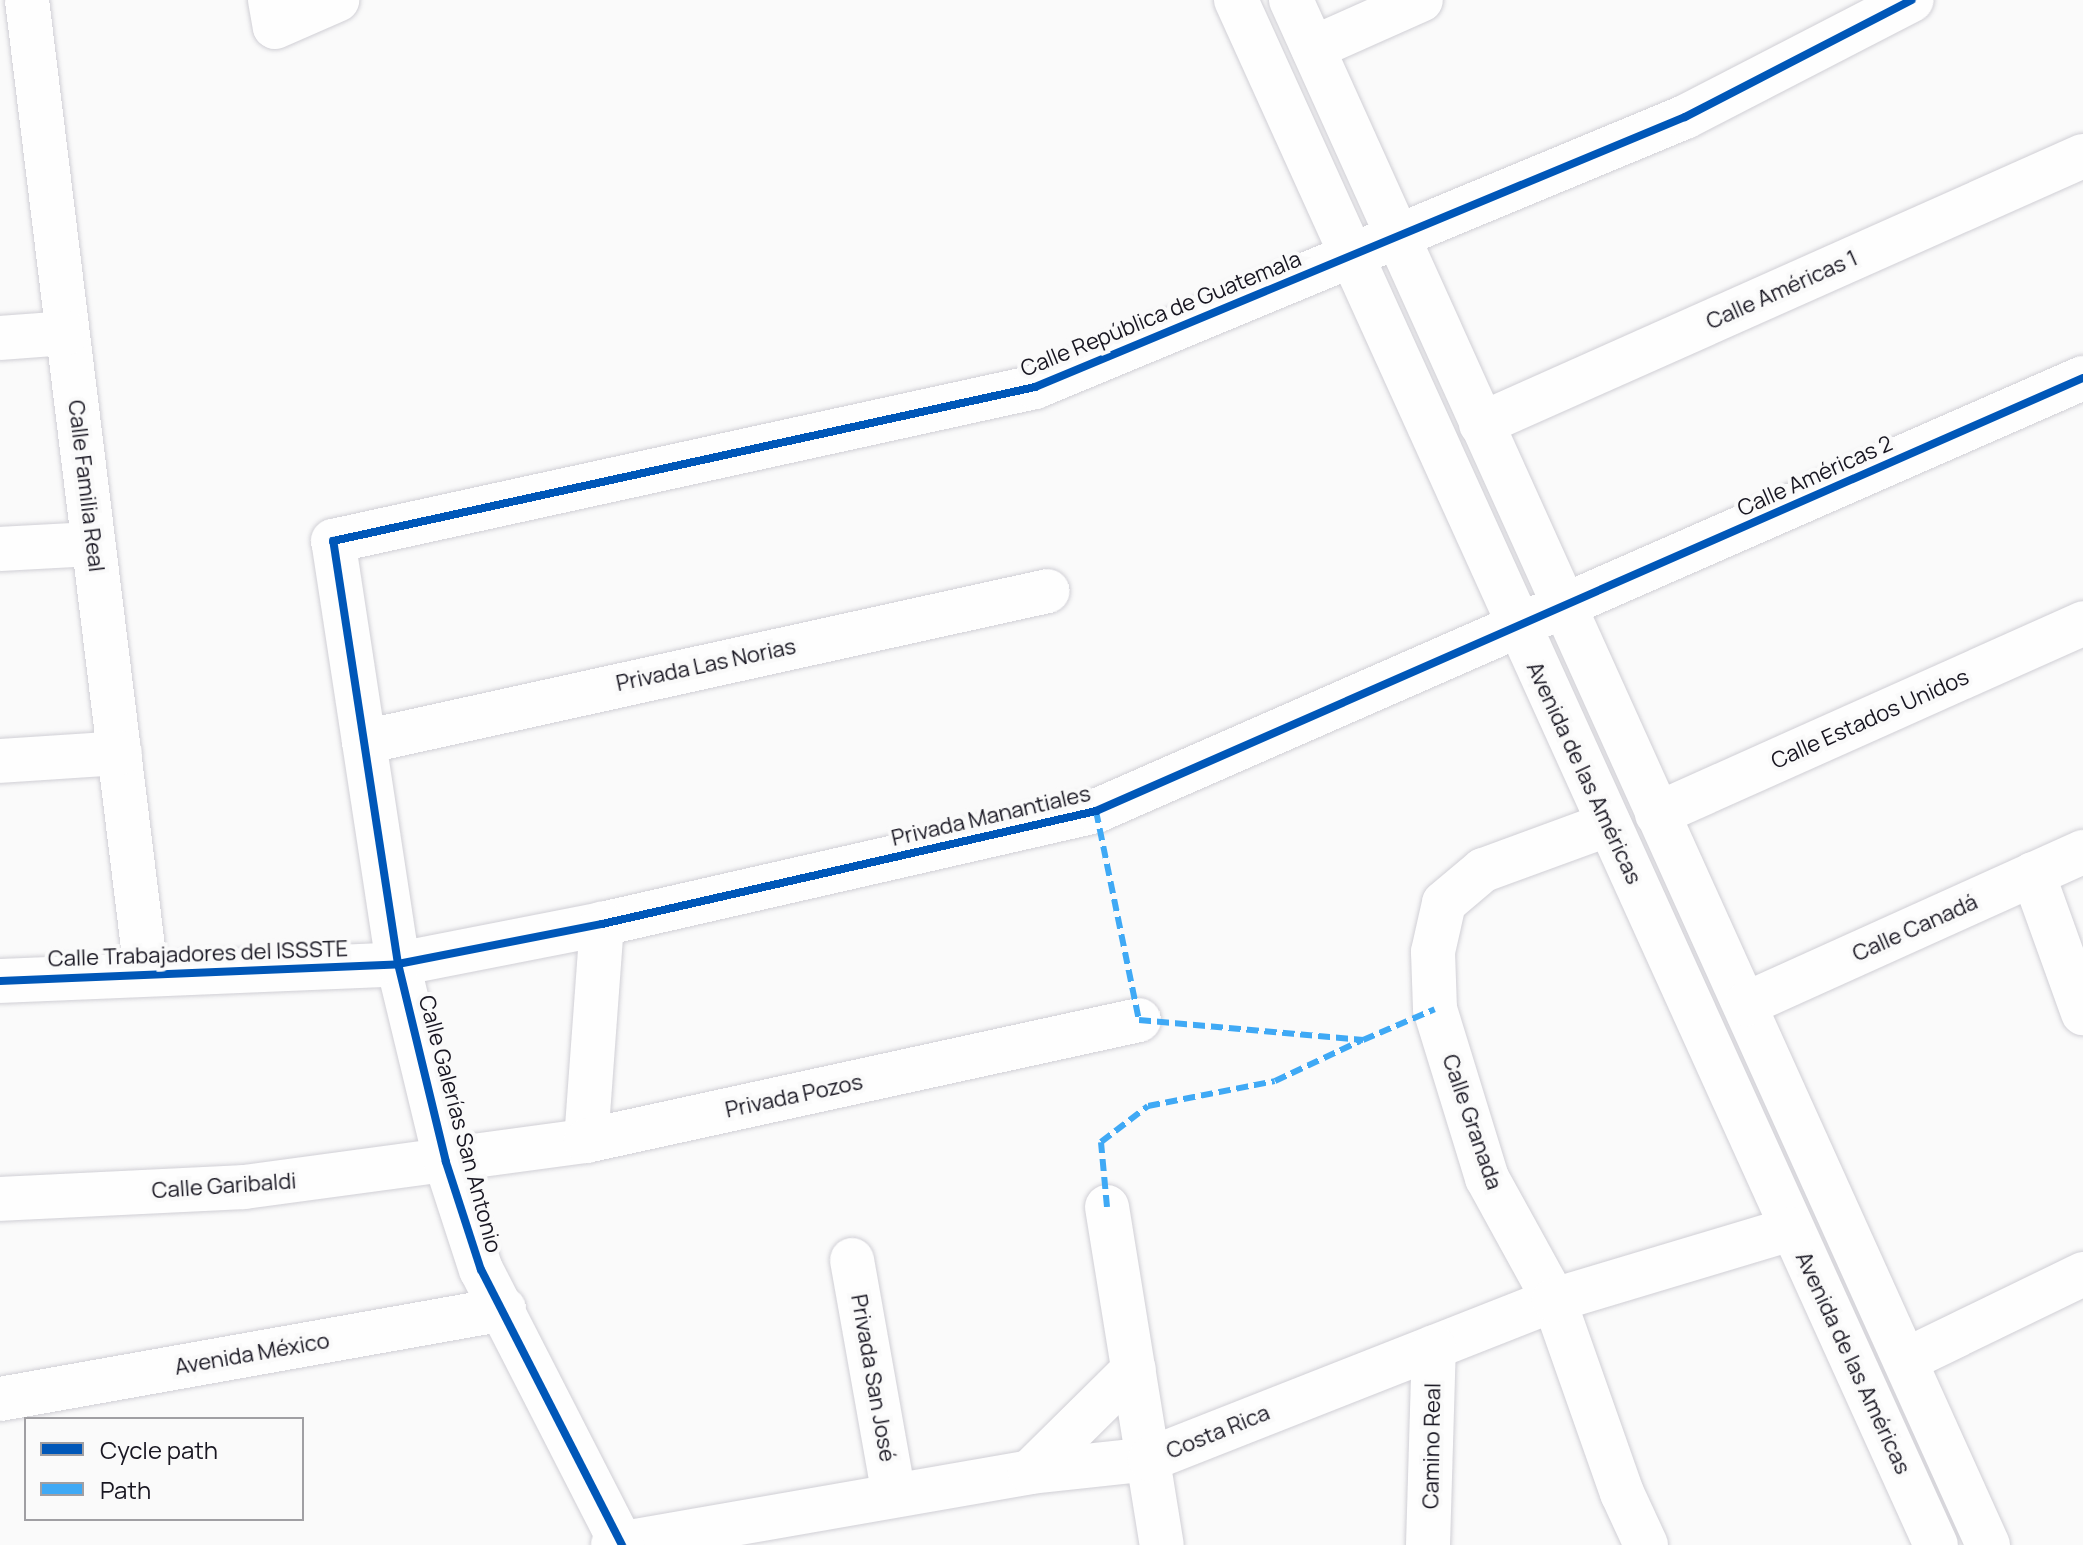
<!DOCTYPE html>
<html>
<head>
<meta charset="utf-8">
<style>
  body { margin:0 }
  #map { position:relative; width:2083px; height:1545px; overflow:hidden; background:#fafafa; font-family:Manrope,sans-serif }
  div>[style] { position:absolute }
  .roads { filter:drop-shadow(0 0 2px #d0cfd5) drop-shadow(0 0 2px #d0cfd5) }
  .minor>* { height:44px; margin:-22px; padding:0 22px; transform-origin:22px; border-radius:22px; background:#fefefe }
  .quiet>* { height:6px; margin-top:-3px; transform-origin:0; background:repeating-linear-gradient(90deg,#3fa9f5 0 12px,transparent 0 18px) }
  .cycleway>* { height:8px; margin:-4px; padding:0 4px; transform-origin:4px; border-radius:4px; background:#0057b8 }
  span { translate:-50% -50%; white-space:nowrap; text-align:center; line-height:1.15; -webkit-text-stroke:8px #fafafa; paint-order:stroke }
  .street-label { font-size:22px; color:#181621 }
  .legend { position:absolute; left:24px; top:1417px; width:280px; height:104px; box-sizing:border-box; background:#fafafa; border:2px solid #a09fa3; margin:0; padding:10px 14px; list-style:none; font-size:24px; color:#181621 }
  .legend li { display:flex; align-items:center; gap:16px; height:40px }
  .legend b { width:40px; border:2px solid #a09fa3 }
</style>
</head>
<body>
<div id="map">
  <div class="roads">
    <div class="minor">
      <i style="left:27px;top:0;width:979px;rotate:83.02deg"></i>
      <i style="left:270px;top:0;width:27px;rotate:80deg"></i>
      <i style="left:275px;top:27px;width:68px;rotate:-23.5deg"></i>
      <i style="left:1236px;top:0;width:1696px;rotate:65.63deg"></i>
      <i style="left:1291px;top:0;width:1695px;rotate:65.72deg"></i>
      <i style="left:1313px;top:48px;width:118px;rotate:-24deg"></i>
      <i style="left:0;top:338px;width:67px;rotate:-4.3deg"></i>
      <i style="left:1481px;top:424px;width:659px;rotate:-24deg"></i>
      <i style="left:0;top:549px;width:93px;rotate:-3.1deg"></i>
      <i style="left:364px;top:742px;width:700px;rotate:-12.45deg"></i>
      <i style="left:0;top:761px;width:120px;rotate:-3.8deg"></i>
      <i style="left:1657px;top:814px;width:467px;rotate:-24.1deg"></i>
      <i style="left:1609px;top:824px;width:134px;rotate:159.9deg"></i>
      <i style="left:1483px;top:870px;width:51px;rotate:139.8deg"></i>
      <i style="left:1444px;top:903px;width:50px;rotate:102.7deg"></i>
      <i style="left:1433px;top:952px;width:57px;rotate:88deg"></i>
      <i style="left:1435px;top:1009px;width:177px;rotate:72.9deg"></i>
      <i style="left:1487px;top:1178px;width:139px;rotate:61.2deg"></i>
      <i style="left:1554px;top:1300px;width:205px;rotate:70.6deg"></i>
      <i style="left:1622px;top:1493px;width:57px;rotate:65.2deg"></i>
      <i style="left:2033px;top:874px;width:148px;rotate:70.2deg"></i>
      <i style="left:0;top:981px;width:398px;rotate:-2.4deg"></i>
      <i style="left:398px;top:964px;width:208px;rotate:-11.1deg"></i>
      <i style="left:602px;top:924px;width:507px;rotate:-12.88deg"></i>
      <i style="left:1096px;top:811px;width:1078px;rotate:-23.69deg"></i>
      <i style="left:1746px;top:1004px;width:370px;rotate:-24.3deg"></i>
      <i style="left:586px;top:1141px;width:218px;rotate:-85.8deg"></i>
      <i style="left:0;top:1199px;width:244px;rotate:-2.8deg"></i>
      <i style="left:244px;top:1187px;width:345px;rotate:-7.7deg"></i>
      <i style="left:586px;top:1141px;width:566px;rotate:-12.34deg"></i>
      <i style="left:1107px;top:1207px;width:342px;rotate:80.8deg"></i>
      <i style="left:852px;top:1260px;width:239px;rotate:79.9deg"></i>
      <i style="left:1906px;top:1360px;width:197px;rotate:-25.9deg"></i>
      <i style="left:0;top:1399px;width:512px;rotate:-10.12deg"></i>
      <i style="left:1030px;top:1472px;width:146px;rotate:-44.7deg"></i>
      <i style="left:613px;top:1545px;width:423px;rotate:-9.9deg"></i>
      <i style="left:1030px;top:1472px;width:121px;rotate:-6.2deg"></i>
      <i style="left:1150px;top:1459px;width:434px;rotate:-21.5deg"></i>
      <i style="left:1554px;top:1300px;width:247px;rotate:-16.7deg"></i>
      <i style="left:622px;top:1545px;width:309px;rotate:-117.1deg"></i>
      <i style="left:481px;top:1270px;width:114px;rotate:-108deg"></i>
      <i style="left:446px;top:1162px;width:204px;rotate:-103.6deg"></i>
      <i style="left:398px;top:964px;width:428px;rotate:-98.7deg"></i>
      <i style="left:333px;top:541px;width:719px;rotate:-12.37deg"></i>
      <i style="left:1035px;top:387px;width:704px;rotate:-22.56deg"></i>
      <i style="left:1685px;top:117px;width:255px;rotate:-27.3deg"></i>
      <i style="left:1428px;top:1545px;width:198px;rotate:-88.3deg"></i>
    </div>
  </div>
  <div class="quiet">
    <i style="left:1096px;top:811px;width:213px;rotate:78.4deg"></i>
    <i style="left:1139px;top:1020px;width:225px;rotate:5.1deg"></i>
    <i style="left:1363px;top:1040px;width:78px;rotate:-23.3deg"></i>
    <i style="left:1107px;top:1207px;width:65px;rotate:-95.3deg"></i>
    <i style="left:1101px;top:1142px;width:59px;rotate:-37.5deg"></i>
    <i style="left:1148px;top:1106px;width:129px;rotate:-11.1deg"></i>
    <i style="left:1275px;top:1081px;width:94px;rotate:-25.2deg"></i>
  </div>
  <div class="cycleway">
    <i style="left:0;top:981px;width:398px;rotate:-2.4deg"></i>
    <i style="left:398px;top:964px;width:208px;rotate:-11.1deg"></i>
    <i style="left:602px;top:924px;width:507px;rotate:-12.88deg"></i>
    <i style="left:1096px;top:811px;width:1078px;rotate:-23.69deg"></i>
    <i style="left:622px;top:1545px;width:309px;rotate:-117.1deg"></i>
    <i style="left:481px;top:1270px;width:114px;rotate:-108deg"></i>
    <i style="left:446px;top:1162px;width:204px;rotate:-103.6deg"></i>
    <i style="left:398px;top:964px;width:428px;rotate:-98.7deg"></i>
    <i style="left:333px;top:541px;width:719px;rotate:-12.37deg"></i>
    <i style="left:1035px;top:387px;width:704px;rotate:-22.56deg"></i>
    <i style="left:1685px;top:117px;width:255px;rotate:-27.3deg"></i>
  </div>
  <div class="street-label">
    <span style="left:1782px;top:290px;rotate:-24deg">Calle Américas 1</span>
    <span style="left:1161px;top:314px;rotate:-22deg">Calle República de Guatemala</span>
    <span style="left:1815px;top:476px;rotate:-24deg">Calle Américas 2</span>
    <span style="left:86px;top:486px;rotate:83deg">Calle Familia Real</span>
    <span style="left:706px;top:665px;rotate:-12deg">Privada Las Norias</span>
    <span style="left:1870px;top:719px;rotate:-24deg">Calle Estados Unidos</span>
    <span style="left:1584px;top:773px;rotate:65deg">Avenida de las Américas</span>
    <span style="left:991px;top:816px;rotate:-13deg">Privada Manantiales</span>
    <span style="left:1915px;top:928px;rotate:-24deg">Calle Canadá</span>
    <span style="left:198px;top:954px;rotate:-2deg">Calle Trabajadores del ISSSTE</span>
    <span style="left:794px;top:1096px;rotate:-12deg">Privada Pozos</span>
    <span style="left:1472px;top:1122px;rotate:71deg">Calle Granada</span>
    <span style="left:460px;top:1124px;rotate:75deg">Calle Galerías San Antonio</span>
    <span style="left:224px;top:1186px;rotate:-4deg">Calle Garibaldi</span>
    <span style="left:252px;top:1354px;rotate:-10deg">Avenida México</span>
    <span style="left:1853px;top:1363px;rotate:65deg">Avenida de las Américas</span>
    <span style="left:873px;top:1378px;rotate:80deg">Privada San José</span>
    <span style="left:1218px;top:1432px;rotate:-22deg">Costa Rica</span>
    <span style="left:1432px;top:1446px;rotate:-89deg">Camino Real</span>
  </div>
  <ul class="legend">
  <li><b style="height:10px;background:#0057b8"></b>Cycle path</li>
  <li><b style="height:10px;background:#3fa9f5"></b>Path</li>
  </ul>
</div>
</body>
</html>
